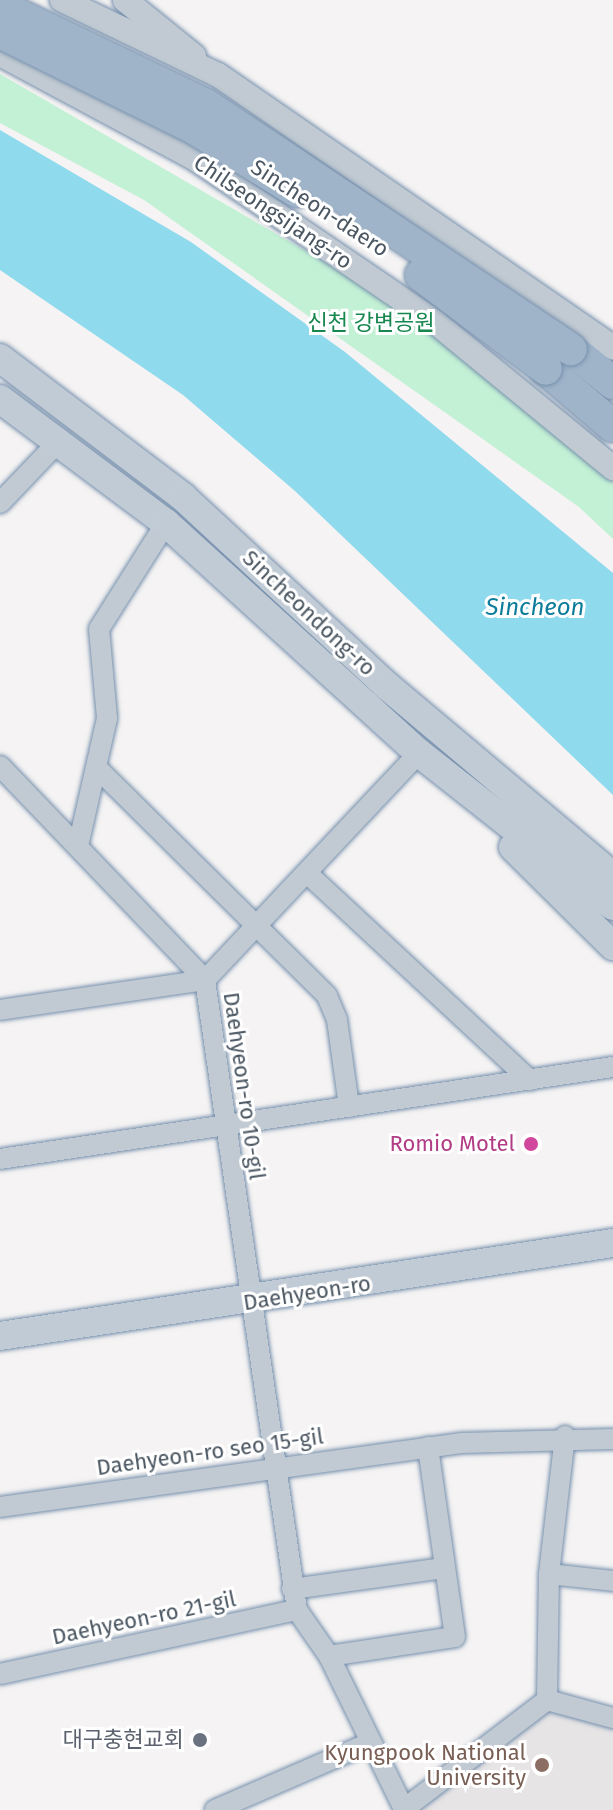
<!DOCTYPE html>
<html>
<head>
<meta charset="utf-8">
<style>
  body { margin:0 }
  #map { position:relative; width:613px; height:1810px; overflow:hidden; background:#f5f3f3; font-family:"Fira Sans","Noto Sans KR",sans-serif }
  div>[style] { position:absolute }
  .education>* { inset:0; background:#e6e4e5 }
  .green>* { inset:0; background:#c3f1d5 }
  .water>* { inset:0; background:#90daee }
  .roads { filter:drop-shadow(0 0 2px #7690ad) drop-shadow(0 0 2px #7690ad) }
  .minor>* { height:20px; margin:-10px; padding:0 10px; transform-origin:10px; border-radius:10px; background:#c1cad2 }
  .tertiary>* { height:24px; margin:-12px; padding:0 12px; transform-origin:12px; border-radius:12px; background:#c1cad2 }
  .secondary>* { height:28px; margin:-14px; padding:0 14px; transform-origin:14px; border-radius:14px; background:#c1cbd6 }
  .trunk>* { height:32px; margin:-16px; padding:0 16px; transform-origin:16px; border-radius:16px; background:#9fb4c9 }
  .bridges { filter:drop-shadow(0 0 2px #7690ad) drop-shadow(0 0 2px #7690ad) }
  .trunk-bridge>* { height:32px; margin:-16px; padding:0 16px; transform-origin:16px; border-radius:16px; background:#9fb4c9 }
  .dots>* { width:22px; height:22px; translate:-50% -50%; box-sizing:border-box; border:4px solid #fff; border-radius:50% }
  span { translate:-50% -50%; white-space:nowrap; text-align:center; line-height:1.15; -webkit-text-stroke:6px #fff; paint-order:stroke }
  .street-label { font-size:22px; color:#4a5661 }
  .park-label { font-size:22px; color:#17864f }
  .hotel-label { font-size:22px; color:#b23c85 }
  .right { translate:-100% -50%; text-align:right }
  .worship-label { font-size:22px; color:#5b616d }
  .education-label { font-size:22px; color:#785e54 }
  .water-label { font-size:24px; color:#0c7c9b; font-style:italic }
</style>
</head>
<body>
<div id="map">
  <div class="education">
    <i style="clip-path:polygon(548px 1703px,613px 1721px,613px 1810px,414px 1810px)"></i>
  </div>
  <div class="green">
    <i style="clip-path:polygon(0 74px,389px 299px,613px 482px,613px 539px,579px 507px,144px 200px,0 123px)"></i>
  </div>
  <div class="water">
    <i style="clip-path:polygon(0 130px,191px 242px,345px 352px,613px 573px,613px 795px,295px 491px,183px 395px,0 270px)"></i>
  </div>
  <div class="roads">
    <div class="minor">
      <i style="left:0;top:503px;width:88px;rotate:-46.4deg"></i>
      <i style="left:0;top:766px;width:296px;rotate:46.2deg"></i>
      <i style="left:205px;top:980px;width:637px;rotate:81.69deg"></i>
      <i style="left:297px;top:1610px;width:56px;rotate:55.2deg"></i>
      <i style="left:329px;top:1656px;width:170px;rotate:63.9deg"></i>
      <i style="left:404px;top:1809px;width:180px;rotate:-37.3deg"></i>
      <i style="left:547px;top:1700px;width:68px;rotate:15.3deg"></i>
      <i style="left:98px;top:769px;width:322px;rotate:44.7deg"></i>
      <i style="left:327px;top:996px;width:26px;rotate:67deg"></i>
      <i style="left:337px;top:1020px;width:88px;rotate:82.1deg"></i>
      <i style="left:78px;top:846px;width:131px;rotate:-77.2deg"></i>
      <i style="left:107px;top:718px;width:89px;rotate:-95.1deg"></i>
      <i style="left:99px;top:629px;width:125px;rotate:-57.7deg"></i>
      <i style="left:308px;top:874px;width:303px;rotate:42.9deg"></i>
      <i style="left:0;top:1010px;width:207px;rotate:-8.3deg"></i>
      <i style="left:205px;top:980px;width:312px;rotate:-46.7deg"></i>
      <i style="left:0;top:1159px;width:620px;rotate:-8.54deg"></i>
      <i style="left:0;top:1507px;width:466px;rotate:-7.9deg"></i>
      <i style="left:462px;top:1443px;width:151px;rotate:-1.5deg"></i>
      <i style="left:549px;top:1574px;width:64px;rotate:6.2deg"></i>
      <i style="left:292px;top:1589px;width:153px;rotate:-7.9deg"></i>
      <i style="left:329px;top:1656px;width:127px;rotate:-8.6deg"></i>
      <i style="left:455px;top:1637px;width:192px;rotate:-98.1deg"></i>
      <i style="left:0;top:1674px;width:304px;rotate:-12.2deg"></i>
      <i style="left:547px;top:1700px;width:126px;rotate:-89.1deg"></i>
      <i style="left:549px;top:1574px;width:139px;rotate:-83.4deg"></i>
      <i style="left:215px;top:1810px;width:166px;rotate:-23.5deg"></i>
    </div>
    <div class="tertiary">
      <i style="left:62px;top:0;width:173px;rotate:25.7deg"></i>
      <i style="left:218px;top:75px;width:480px;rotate:34.6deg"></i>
      <i style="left:125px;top:0;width:89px;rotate:39.1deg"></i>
      <i style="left:0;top:54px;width:220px;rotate:28.2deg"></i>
      <i style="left:194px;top:158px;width:290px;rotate:34.2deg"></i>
      <i style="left:434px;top:321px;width:232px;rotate:39.4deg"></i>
    </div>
    <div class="secondary">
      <i style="left:0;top:358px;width:230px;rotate:37.2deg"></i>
      <i style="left:183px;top:497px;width:277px;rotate:42.8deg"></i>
      <i style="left:386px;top:685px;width:297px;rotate:40.1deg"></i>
      <i style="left:0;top:399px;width:207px;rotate:36.8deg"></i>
      <i style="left:166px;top:523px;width:342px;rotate:42.3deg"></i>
      <i style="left:419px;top:753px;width:247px;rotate:38.3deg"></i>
      <i style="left:513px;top:847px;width:141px;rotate:44.7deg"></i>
      <i style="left:0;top:1336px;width:620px;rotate:-8.63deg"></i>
    </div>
    <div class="trunk">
      <i style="left:571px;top:349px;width:54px;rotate:39deg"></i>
      <i style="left:546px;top:369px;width:88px;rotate:40.4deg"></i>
    </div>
  </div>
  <div class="bridges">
    <div class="trunk-bridge">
      <i style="left:0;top:6px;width:229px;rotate:25.7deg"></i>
      <i style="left:206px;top:105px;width:439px;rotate:33.8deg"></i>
      <i style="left:0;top:32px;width:216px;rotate:26.3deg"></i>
      <i style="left:194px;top:128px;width:121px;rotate:31.5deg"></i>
      <i style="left:421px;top:275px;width:156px;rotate:36.9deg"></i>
    </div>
  </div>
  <div class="dots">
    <i style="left:531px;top:1144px;background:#d1479c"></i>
    <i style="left:200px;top:1740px;background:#6b7280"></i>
    <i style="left:542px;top:1765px;background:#8d6e63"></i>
  </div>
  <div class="street-label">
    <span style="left:320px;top:208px;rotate:33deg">Sincheon-daero</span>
    <span style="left:273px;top:212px;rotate:34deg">Chilseongsijang-ro</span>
    <span style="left:309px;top:613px;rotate:43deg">Sincheondong-ro</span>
    <span style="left:244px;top:1086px;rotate:82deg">Daehyeon-ro 10-gil</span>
    <span style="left:307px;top:1293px;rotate:-9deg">Daehyeon-ro</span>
    <span style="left:210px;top:1452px;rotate:-8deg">Daehyeon-ro seo 15-gil</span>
    <span style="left:144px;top:1618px;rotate:-12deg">Daehyeon-ro 21-gil</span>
  </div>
  <div class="park-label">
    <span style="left:371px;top:323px">신천 강변공원</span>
  </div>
  <div class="hotel-label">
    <span class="right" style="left:515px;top:1144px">Romio Motel</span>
  </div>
  <div class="worship-label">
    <span class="right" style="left:184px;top:1740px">대구충현교회</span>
  </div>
  <div class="education-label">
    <span class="right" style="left:526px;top:1765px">Kyungpook National<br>University</span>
  </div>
  <div class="water-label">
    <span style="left:535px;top:608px">Sincheon</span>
  </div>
</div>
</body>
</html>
